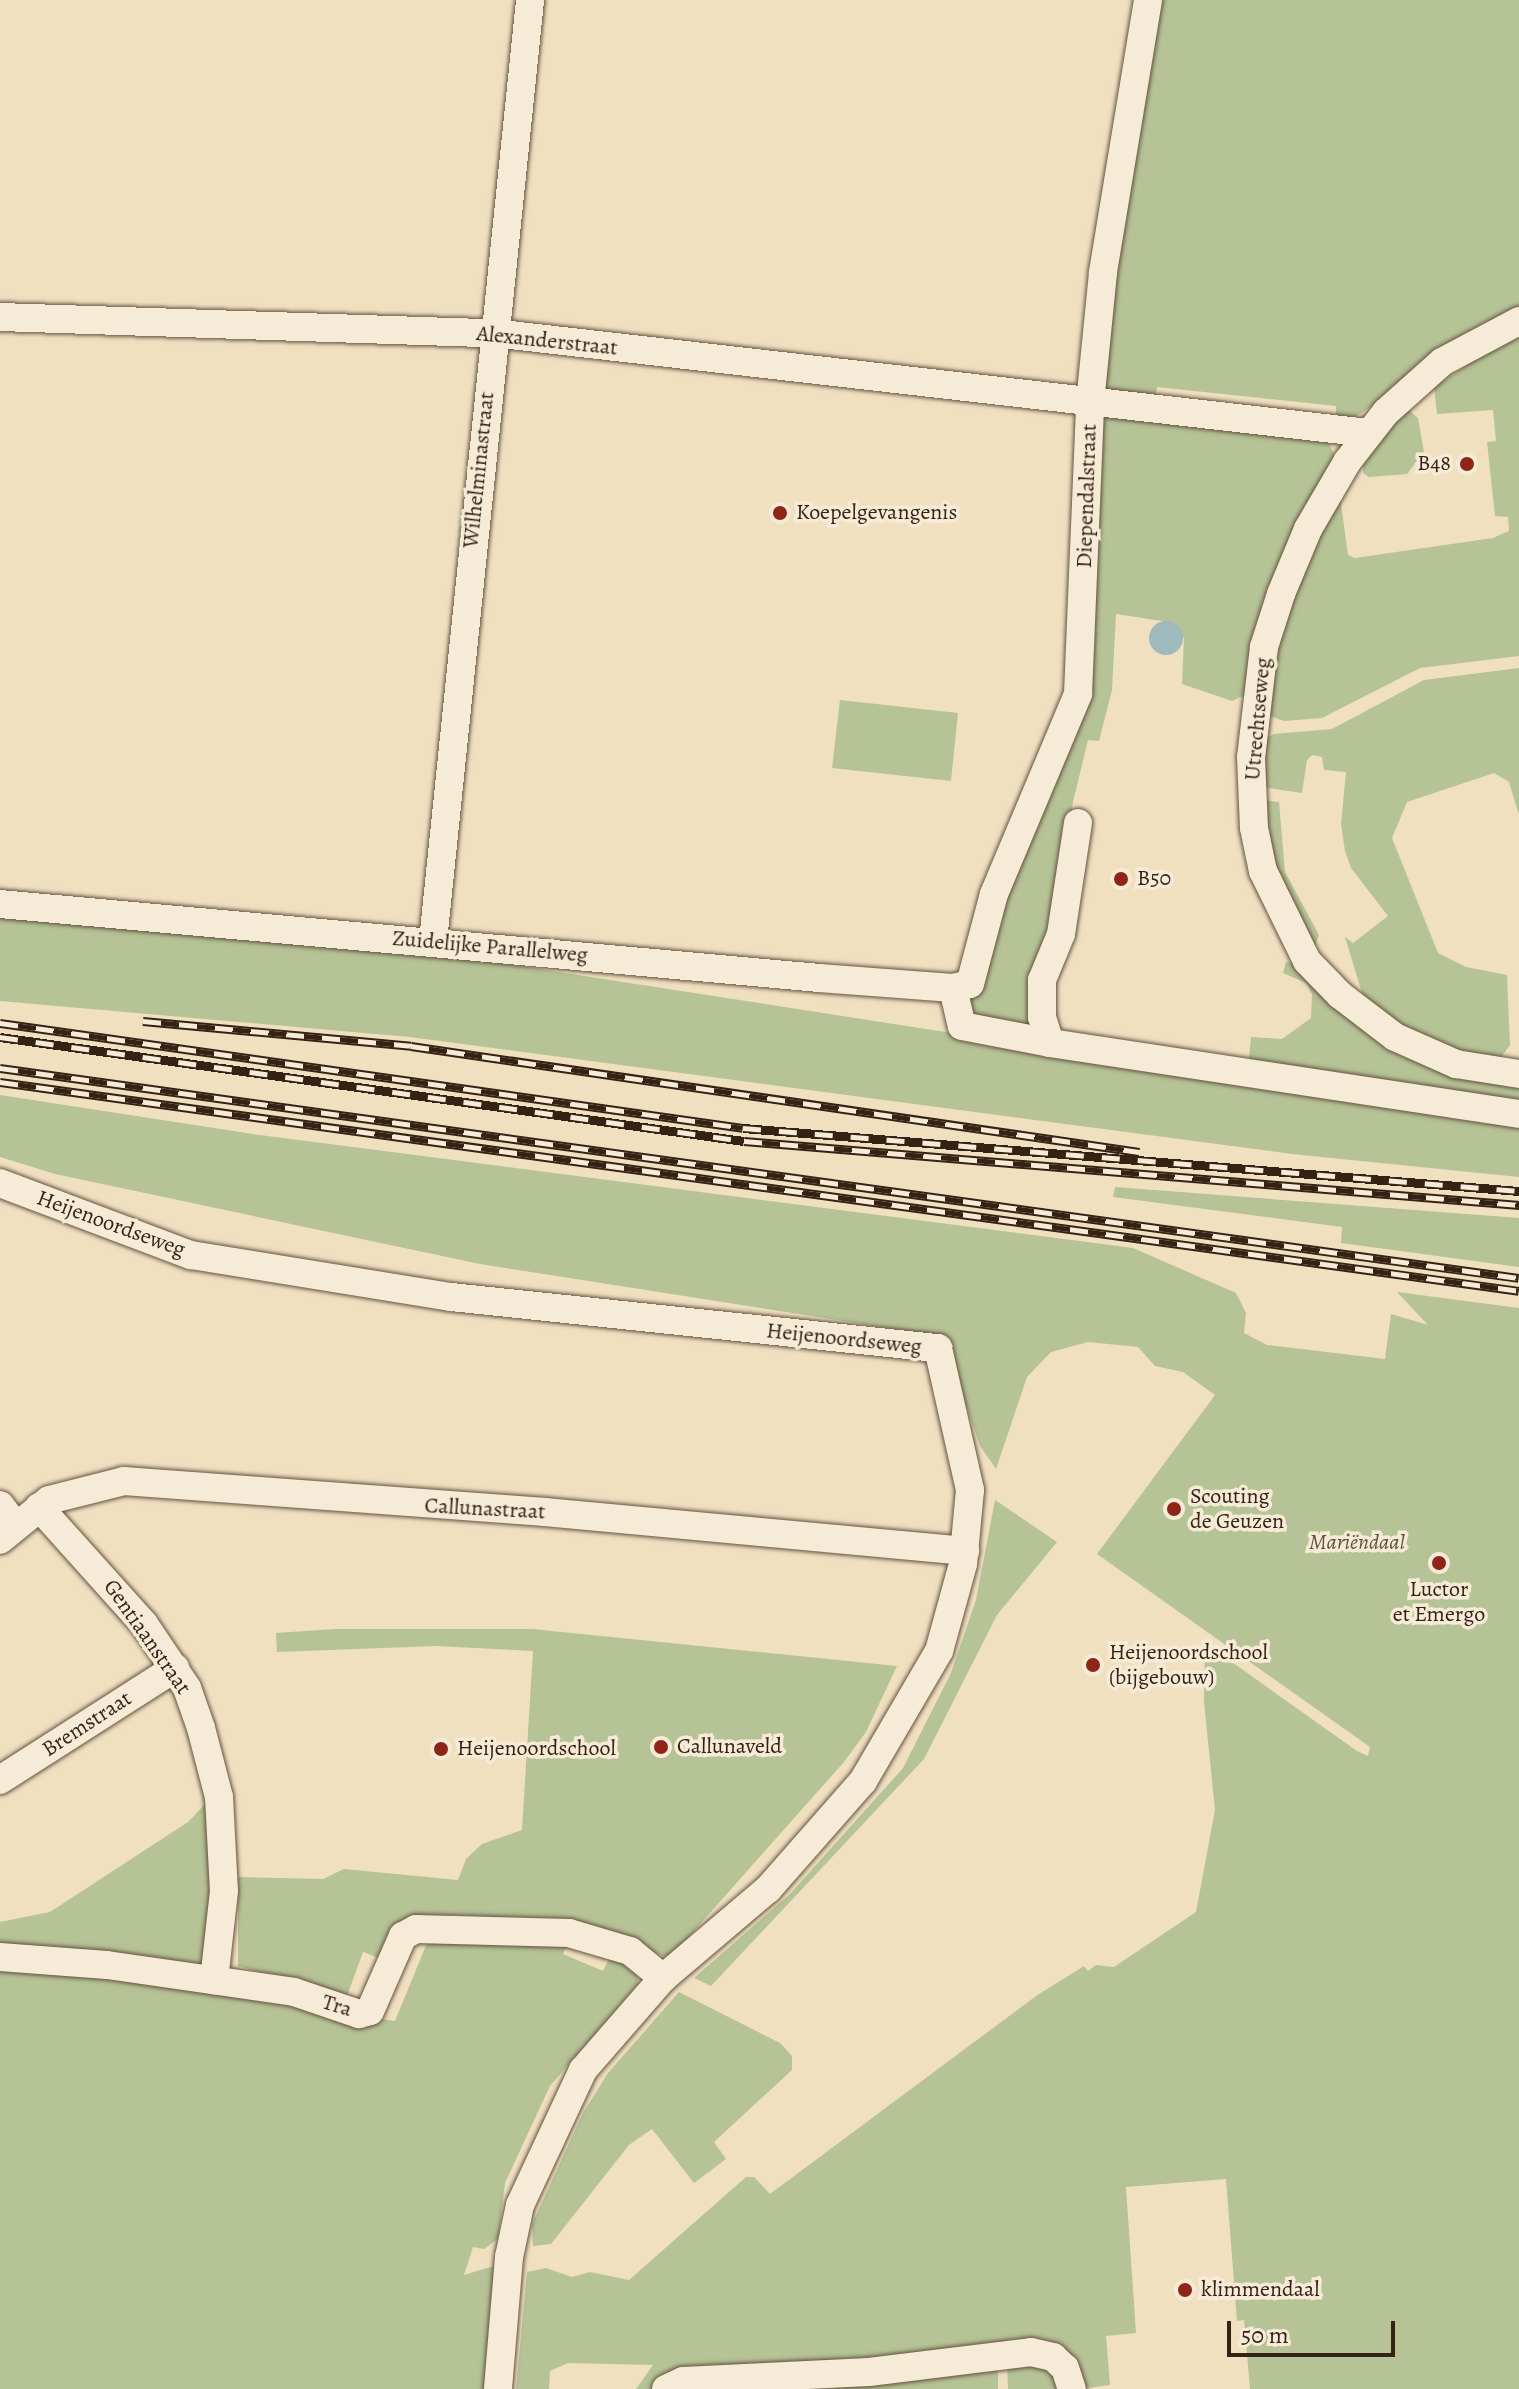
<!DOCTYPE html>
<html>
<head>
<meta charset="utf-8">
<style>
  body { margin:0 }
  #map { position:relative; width:1519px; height:2389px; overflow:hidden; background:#f0e0c0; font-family:Alegreya,serif }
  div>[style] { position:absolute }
  .green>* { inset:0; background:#b5c396 }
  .water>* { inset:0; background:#9fbabd }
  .round { border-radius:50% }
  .roads { filter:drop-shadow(0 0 2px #645240) drop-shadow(0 0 2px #645240) }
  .minor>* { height:28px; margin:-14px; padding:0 14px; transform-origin:14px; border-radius:14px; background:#f5ebd6 }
  .rail>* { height:9px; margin-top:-4.5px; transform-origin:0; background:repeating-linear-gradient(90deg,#f5ebd6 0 18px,#362215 0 36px); box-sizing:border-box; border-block:2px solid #362215 }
  .dots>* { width:22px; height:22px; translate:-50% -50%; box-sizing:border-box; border:4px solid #f5ebd6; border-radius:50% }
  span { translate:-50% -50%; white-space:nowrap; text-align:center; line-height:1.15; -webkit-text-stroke:7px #f5ebd6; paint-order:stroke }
  .street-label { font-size:22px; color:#362215 }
  .poi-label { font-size:22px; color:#362215 }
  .right { translate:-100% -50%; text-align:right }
  .left { translate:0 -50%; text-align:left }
  .park-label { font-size:22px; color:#5c523c; font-style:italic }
  .scale { position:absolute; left:1227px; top:2321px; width:168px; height:36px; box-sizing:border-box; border:4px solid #362215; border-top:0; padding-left:10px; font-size:24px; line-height:28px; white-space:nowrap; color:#362215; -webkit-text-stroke:6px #f5ebd6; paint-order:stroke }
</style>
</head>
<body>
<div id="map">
  <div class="green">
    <i style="clip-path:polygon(1157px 0,1519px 0,1519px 309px,1352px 419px,1336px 419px,1336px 406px,1157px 387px,1155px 400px,1104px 395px,1112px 272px)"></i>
    <i style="clip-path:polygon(1519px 331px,1519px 656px,1420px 668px,1322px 718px,1284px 721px,1267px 715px,1265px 696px,1290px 595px,1340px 496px,1348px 555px,1355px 558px,1493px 538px,1509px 531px,1508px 517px,1495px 516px,1487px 442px,1496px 441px,1493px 410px,1437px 414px,1434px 387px)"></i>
    <i style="clip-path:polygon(1410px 411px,1418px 418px,1424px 452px,1407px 474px,1369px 477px,1363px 473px,1363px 460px,1402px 412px)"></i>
    <i style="clip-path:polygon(1098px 414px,1320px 439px,1329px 443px,1336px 459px,1247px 694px,1232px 701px,1182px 684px,1184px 638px,1162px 621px,1116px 614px,1112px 690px,1099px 741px,1088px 740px,1073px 802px,1055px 933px,1033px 1027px,976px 1024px,967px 1001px,1074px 727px)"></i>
    <i style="clip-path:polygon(1519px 668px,1519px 815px,1509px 782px,1494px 773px,1407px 802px,1392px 838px,1438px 953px,1466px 967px,1507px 975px,1510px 1045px,1497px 1063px,1420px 1039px,1365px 1003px,1345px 937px,1353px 943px,1388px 916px,1351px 868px,1345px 851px,1341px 824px,1346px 772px,1324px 770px,1322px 757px,1312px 755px,1307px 760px,1302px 793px,1262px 787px,1265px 739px,1274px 734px,1332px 729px,1424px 680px)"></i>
    <i style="clip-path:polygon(840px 700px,958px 713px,951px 781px,832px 768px)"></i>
    <i style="clip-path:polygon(1263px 800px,1279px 802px,1285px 872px,1319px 935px,1315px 946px,1310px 945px,1273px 868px)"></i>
    <i style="clip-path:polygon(0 914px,462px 957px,1519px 1121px,1519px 1177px,1292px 1154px,410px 1037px,0 1001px)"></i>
    <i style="clip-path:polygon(1286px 962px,1295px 963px,1333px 1002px,1519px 1085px,1519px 1106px,1257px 1065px,1249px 1058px,1251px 1037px,1282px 1039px,1311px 1018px,1312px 994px,1306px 983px,1283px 973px)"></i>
    <i style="clip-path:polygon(0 1095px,253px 1134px,1133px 1248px,1236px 1293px,1246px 1313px,1244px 1333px,1267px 1345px,1385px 1359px,1391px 1314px,1428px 1325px,1397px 1292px,1519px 1308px,1519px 2389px,1250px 2389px,1244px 2320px,1237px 2321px,1226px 2179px,1126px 2187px,1136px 2333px,1106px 2336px,1110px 2385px,1081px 2389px,1069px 2358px,657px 2389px,636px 2389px,653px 2365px,568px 2363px,550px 2371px,549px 2389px,516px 2389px,527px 2272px,546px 2268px,572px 2277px,590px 2272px,629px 2280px,746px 2177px,754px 2177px,770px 2194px,1036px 1996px,1084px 1966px,1088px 1971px,1096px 1965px,1114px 1967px,1196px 1912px,1215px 1810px,1204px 1702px,1205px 1643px,1357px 1751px,1368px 1756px,1370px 1747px,1097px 1554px,1215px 1395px,1183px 1372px,1155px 1366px,1138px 1347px,1088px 1342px,1051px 1352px,1027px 1377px,996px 1469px,980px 1446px,949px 1355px,932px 1335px,480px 1264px,55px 1174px,0 1157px)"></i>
    <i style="clip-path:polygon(1115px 1187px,1519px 1218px,1519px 1267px,1341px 1243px,1342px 1227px,1113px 1197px)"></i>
    <i style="clip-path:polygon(995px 1500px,1057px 1542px,997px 1615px,924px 1759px,711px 1986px,694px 1978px,790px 1894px,903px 1768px,951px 1673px,976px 1600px)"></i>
    <i style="clip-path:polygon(335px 1629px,532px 1629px,897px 1666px,866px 1732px,844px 1762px,670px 1958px,578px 1924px,456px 1915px,425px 1919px,379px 1958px,363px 1952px,347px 1996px,238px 1966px,238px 1877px,323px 1879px,344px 1869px,458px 1880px,466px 1859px,482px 1844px,522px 1830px,533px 1651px,436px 1646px,277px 1652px,276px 1633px)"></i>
    <i style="clip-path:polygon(209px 1800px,216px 1889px,204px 1962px,193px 1968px,0 1948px,0 1922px,50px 1912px,188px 1822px)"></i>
    <i style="clip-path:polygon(569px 1941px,563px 1954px,603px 1971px,612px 1953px,637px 1970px,638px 1984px,550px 2086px,505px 2183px,498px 2239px,484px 2249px,473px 2247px,464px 2275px,494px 2266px,487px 2389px,0 2389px,0 1966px,61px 1967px,395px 2021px,427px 1943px)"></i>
    <i style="clip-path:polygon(679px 1992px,780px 2043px,792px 2056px,792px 2070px,714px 2142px,726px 2159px,694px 2183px,652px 2129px,629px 2145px,551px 2244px,533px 2246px,532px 2224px,583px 2113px,608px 2073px)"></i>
    <i style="clip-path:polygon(1007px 2362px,1054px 2368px,1064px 2389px,1008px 2389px)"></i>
    <i style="clip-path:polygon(998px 2364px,998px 2389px,814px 2389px,816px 2383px)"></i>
  </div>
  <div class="water">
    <i class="round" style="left:1149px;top:621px;width:34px;height:34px"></i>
  </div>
  <div class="roads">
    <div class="minor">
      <i style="left:0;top:317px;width:493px;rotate:1.9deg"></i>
      <i style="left:493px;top:333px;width:881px;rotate:6.52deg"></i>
      <i style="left:1519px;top:321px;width:87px;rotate:152deg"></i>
      <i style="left:1442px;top:362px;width:75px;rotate:138.2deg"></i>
      <i style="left:1386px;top:412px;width:63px;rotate:128deg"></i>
      <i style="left:1347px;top:462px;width:78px;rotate:120.2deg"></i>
      <i style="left:1308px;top:529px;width:70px;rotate:112.6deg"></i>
      <i style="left:1281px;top:594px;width:56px;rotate:107.8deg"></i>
      <i style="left:1264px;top:647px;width:111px;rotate:96.7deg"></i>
      <i style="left:1251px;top:757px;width:71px;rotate:87.6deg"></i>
      <i style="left:1254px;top:828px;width:44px;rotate:78.2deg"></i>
      <i style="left:1263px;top:871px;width:100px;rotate:63.9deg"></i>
      <i style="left:1307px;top:961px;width:47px;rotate:45.9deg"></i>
      <i style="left:1340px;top:995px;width:69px;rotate:37.4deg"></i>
      <i style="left:1395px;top:1037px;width:67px;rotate:23.9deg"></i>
      <i style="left:1456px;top:1064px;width:64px;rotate:9deg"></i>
      <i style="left:1078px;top:823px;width:112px;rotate:98.7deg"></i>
      <i style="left:1061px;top:934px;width:50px;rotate:112.4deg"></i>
      <i style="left:1042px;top:980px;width:37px;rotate:90deg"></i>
      <i style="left:1042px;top:1017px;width:27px;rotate:73deg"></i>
      <i style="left:1050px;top:1043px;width:474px;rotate:8.6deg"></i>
      <i style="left:0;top:904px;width:822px;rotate:5.16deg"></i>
      <i style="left:819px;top:978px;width:134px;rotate:4.3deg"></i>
      <i style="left:953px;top:988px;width:17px;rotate:-13deg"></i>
      <i style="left:970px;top:984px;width:93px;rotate:-75.1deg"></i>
      <i style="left:994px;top:894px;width:217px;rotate:-67.2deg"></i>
      <i style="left:1078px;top:694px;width:291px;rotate:-87.6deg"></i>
      <i style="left:1090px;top:403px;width:132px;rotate:-84.3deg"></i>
      <i style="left:1103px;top:272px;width:276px;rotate:-80.6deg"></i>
      <i style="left:433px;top:941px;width:946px;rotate:-84.11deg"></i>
      <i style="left:953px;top:988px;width:39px;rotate:77deg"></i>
      <i style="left:962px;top:1026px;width:90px;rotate:10.9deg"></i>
      <i style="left:0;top:1183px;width:204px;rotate:20.7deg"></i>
      <i style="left:191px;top:1255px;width:263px;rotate:9.2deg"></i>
      <i style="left:451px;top:1297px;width:490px;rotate:6deg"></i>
      <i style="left:938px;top:1348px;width:146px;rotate:77.3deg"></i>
      <i style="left:970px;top:1490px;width:74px;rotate:95.4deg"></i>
      <i style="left:963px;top:1564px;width:90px;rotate:105.4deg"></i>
      <i style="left:939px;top:1651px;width:151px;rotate:120.3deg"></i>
      <i style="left:863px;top:1781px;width:144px;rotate:131.3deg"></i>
      <i style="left:768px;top:1889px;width:138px;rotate:139.7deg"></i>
      <i style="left:663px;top:1978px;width:122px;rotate:131deg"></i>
      <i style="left:583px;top:2070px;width:149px;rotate:115deg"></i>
      <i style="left:520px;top:2205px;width:53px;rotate:101.9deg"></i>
      <i style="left:509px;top:2257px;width:132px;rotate:94.8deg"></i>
      <i style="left:0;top:1505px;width:25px;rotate:53deg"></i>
      <i style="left:39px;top:1507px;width:157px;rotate:48.1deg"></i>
      <i style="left:144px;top:1624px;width:77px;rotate:56.1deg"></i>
      <i style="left:187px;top:1688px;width:42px;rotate:70.7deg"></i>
      <i style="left:201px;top:1728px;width:71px;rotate:75.4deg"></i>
      <i style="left:219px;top:1797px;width:94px;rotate:87deg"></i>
      <i style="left:224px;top:1891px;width:90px;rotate:96.4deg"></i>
      <i style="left:0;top:1540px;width:63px;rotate:-39.2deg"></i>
      <i style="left:49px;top:1500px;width:77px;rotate:-14.2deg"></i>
      <i style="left:124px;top:1481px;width:422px;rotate:4.2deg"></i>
      <i style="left:545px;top:1512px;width:422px;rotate:5.3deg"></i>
      <i style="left:0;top:1780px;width:208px;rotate:-32.6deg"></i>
      <i style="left:0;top:1957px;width:107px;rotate:4.3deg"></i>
      <i style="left:107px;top:1965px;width:189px;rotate:8.2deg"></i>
      <i style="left:294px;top:1992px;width:69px;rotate:18.7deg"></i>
      <i style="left:359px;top:2014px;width:11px;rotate:-15deg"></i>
      <i style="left:370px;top:2011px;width:82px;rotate:-66.3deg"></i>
      <i style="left:403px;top:1936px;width:15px;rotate:-28deg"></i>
      <i style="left:416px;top:1929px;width:153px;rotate:1.5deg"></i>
      <i style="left:569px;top:1933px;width:64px;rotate:16.4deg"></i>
      <i style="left:630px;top:1951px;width:43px;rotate:39.3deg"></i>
      <i style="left:666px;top:2389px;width:19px;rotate:-25deg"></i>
      <i style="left:683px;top:2381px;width:186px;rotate:-2.8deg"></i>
      <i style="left:869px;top:2372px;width:163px;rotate:-7deg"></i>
      <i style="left:1031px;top:2352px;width:23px;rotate:13deg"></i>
      <i style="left:1053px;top:2357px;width:16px;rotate:43deg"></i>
      <i style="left:1065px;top:2368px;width:22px;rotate:72deg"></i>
    </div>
  </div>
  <div class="rail">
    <i style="left:143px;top:1021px;width:269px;rotate:5.3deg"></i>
    <i style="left:411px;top:1046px;width:736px;rotate:8.28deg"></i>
    <i style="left:0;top:1023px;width:750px;rotate:8.04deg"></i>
    <i style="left:743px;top:1128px;width:779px;rotate:4.64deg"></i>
    <i style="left:0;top:1037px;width:751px;rotate:7.96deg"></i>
    <i style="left:744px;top:1141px;width:778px;rotate:4.72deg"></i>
    <i style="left:0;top:1068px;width:1533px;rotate:7.87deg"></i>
    <i style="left:0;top:1082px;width:1533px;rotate:7.83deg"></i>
  </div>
  <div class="dots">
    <i style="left:1467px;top:464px;background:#8f2418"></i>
    <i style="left:780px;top:513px;background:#8f2418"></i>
    <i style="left:1121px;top:879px;background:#8f2418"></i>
    <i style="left:1174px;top:1509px;background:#8f2418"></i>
    <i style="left:1439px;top:1563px;background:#8f2418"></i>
    <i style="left:1093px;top:1665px;background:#8f2418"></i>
    <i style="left:661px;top:1747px;background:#8f2418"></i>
    <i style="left:441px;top:1749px;background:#8f2418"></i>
    <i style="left:1185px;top:2290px;background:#8f2418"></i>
  </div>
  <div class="street-label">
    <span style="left:547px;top:341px;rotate:6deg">Alexanderstraat</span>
    <span style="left:479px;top:470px;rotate:-84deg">Wilhelminastraat</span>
    <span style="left:1087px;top:496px;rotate:-88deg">Diependalstraat</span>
    <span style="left:1258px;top:719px;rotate:-85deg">Utrechtseweg</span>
    <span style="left:490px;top:947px;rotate:5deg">Zuidelijke Parallelweg</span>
    <span style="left:111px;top:1224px;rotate:20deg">Heijenoordseweg</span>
    <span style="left:844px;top:1339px;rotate:6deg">Heijenoordseweg</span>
    <span style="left:485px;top:1509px;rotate:3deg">Callunastraat</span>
    <span style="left:147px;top:1637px;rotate:55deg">Gentiaanstraat</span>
    <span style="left:87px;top:1724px;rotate:-33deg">Bremstraat</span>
    <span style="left:337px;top:2006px;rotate:17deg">Tra</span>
  </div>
  <div class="poi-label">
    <span class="right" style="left:1451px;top:464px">B48</span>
    <span class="left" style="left:796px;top:513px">Koepelgevangenis</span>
    <span class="left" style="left:1137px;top:879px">B50</span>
    <span class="left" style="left:1190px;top:1509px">Scouting<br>de Geuzen</span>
    <span style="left:1439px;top:1602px">Luctor<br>et Emergo</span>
    <span class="left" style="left:1109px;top:1665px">Heijenoordschool<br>(bijgebouw)</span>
    <span class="left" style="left:677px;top:1747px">Callunaveld</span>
    <span class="left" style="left:457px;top:1749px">Heijenoordschool</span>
    <span class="left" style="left:1201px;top:2290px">klimmendaal</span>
  </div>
  <div class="park-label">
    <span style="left:1357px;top:1543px">Mariëndaal</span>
  </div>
  <div class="scale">50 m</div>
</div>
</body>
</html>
